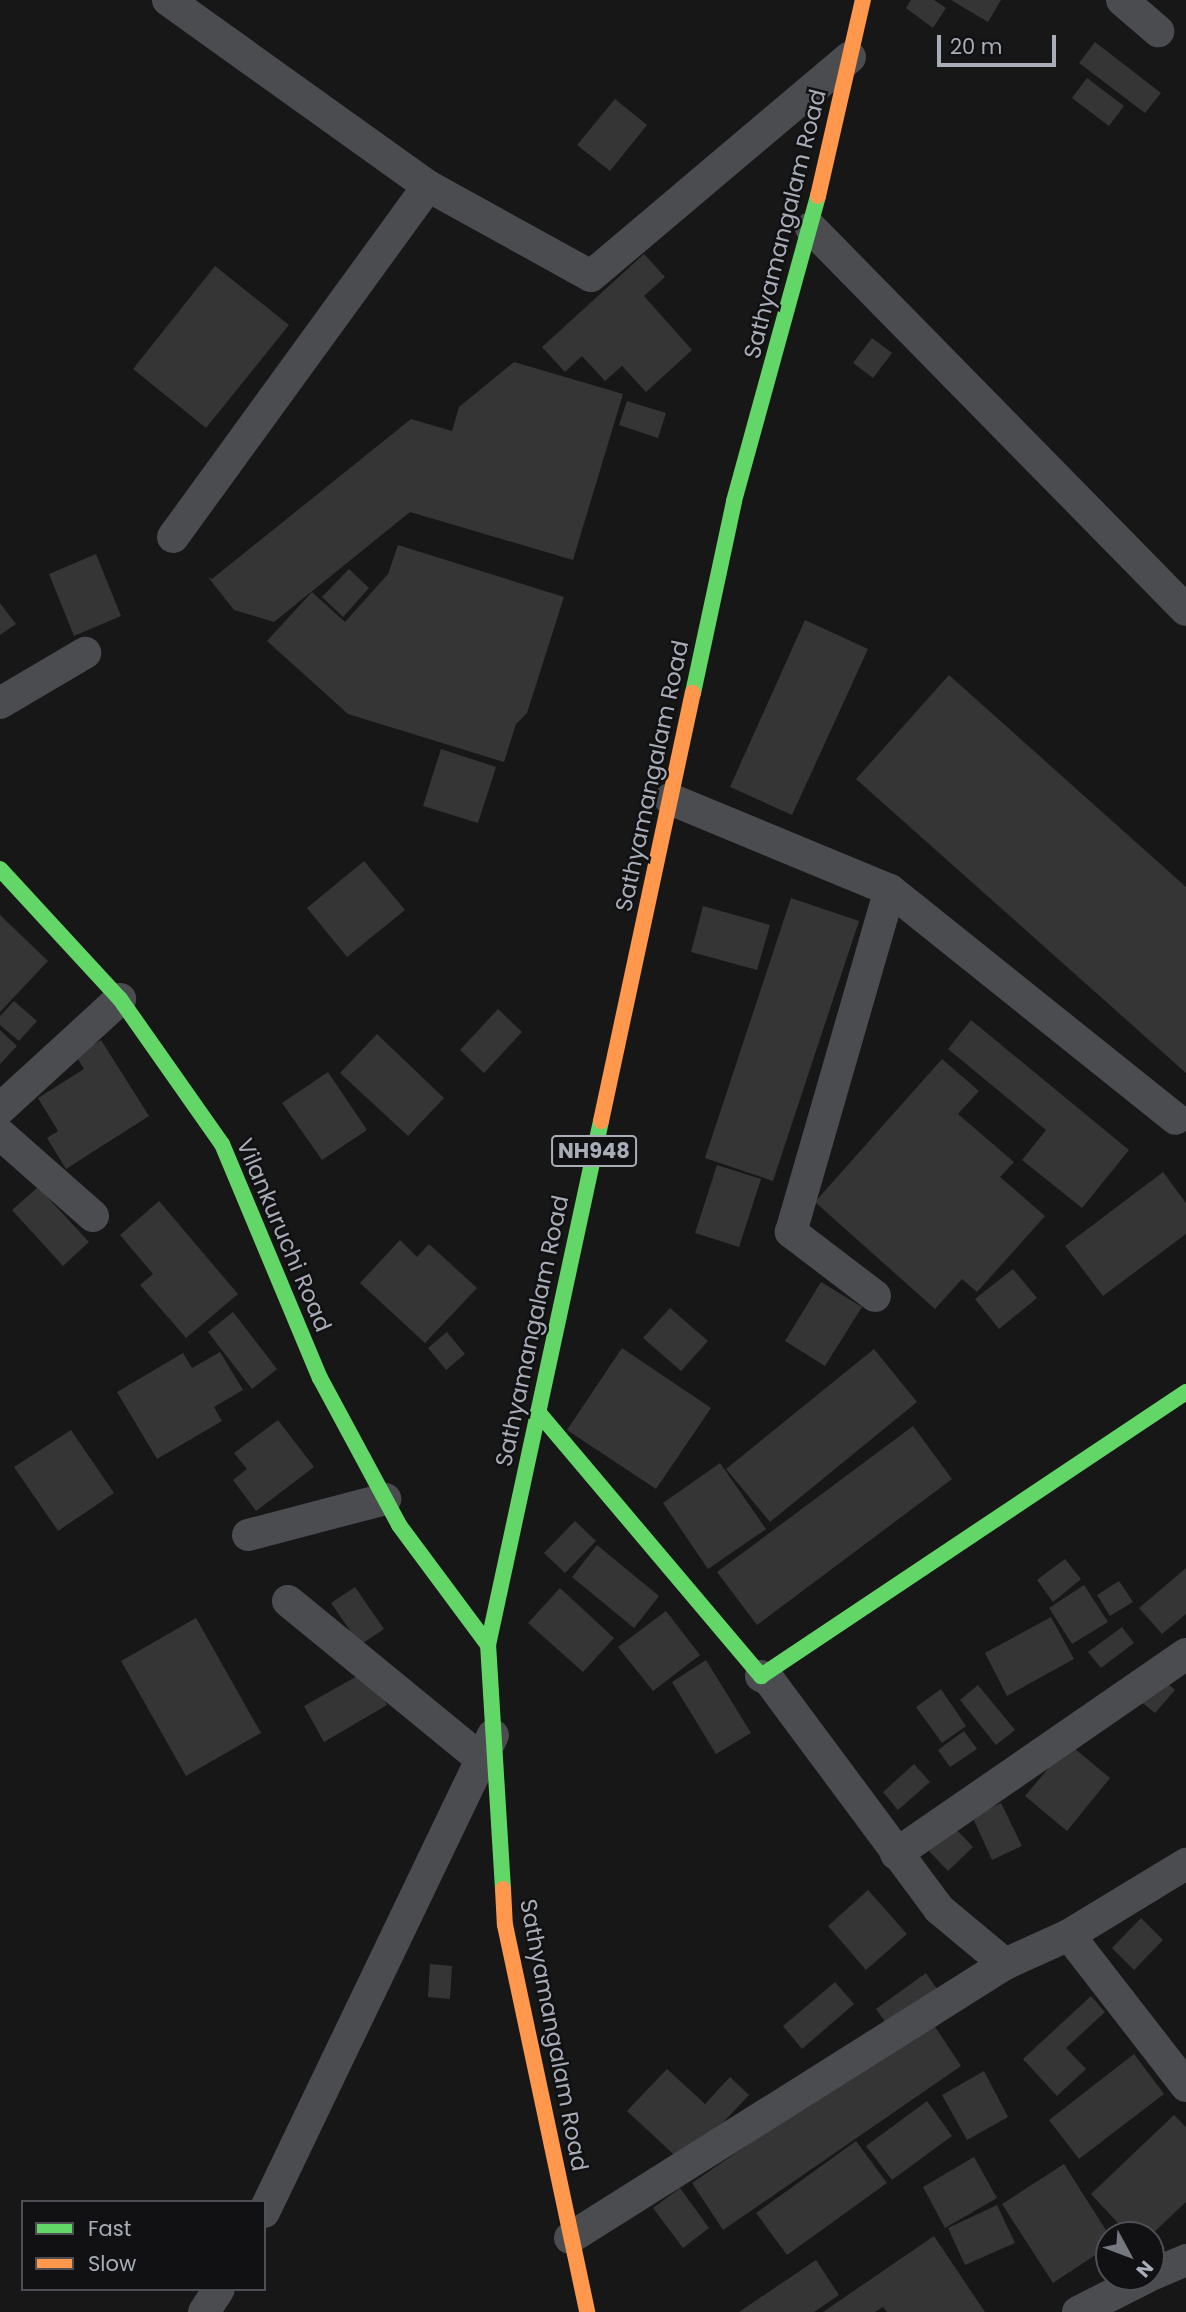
<!DOCTYPE html>
<html>
<head>
<meta charset="utf-8">
<style>
  body { margin:0 }
  #map { position:relative; width:1186px; height:2312px; overflow:hidden; background:#171717; font-family:Poppins,sans-serif }
  div>[style] { position:absolute }
  .building>* { inset:0; background:#353536 }
  .street>* { height:32px; margin:-16px; padding:0 16px; transform-origin:16px; border-radius:16px; background:#4b4c50 }
  .fast>* { height:16px; margin:-8px; padding:0 8px; transform-origin:8px; border-radius:8px; background:#63d668 }
  .slow>* { height:16px; margin:-8px; padding:0 8px; transform-origin:8px; border-radius:8px; background:#ff974d }
  span { translate:-50% -50%; white-space:nowrap; text-align:center; line-height:1.15; -webkit-text-stroke:5px #111113; paint-order:stroke }
  .shield-label span { padding:2px 5px; background:#111113; border:2px solid; border-radius:5px; -webkit-text-stroke-width:0 }
  .shield-label { font-size:21px; color:#a8adb8; font-weight:700 }
  .street-label { font-size:23px; color:#a8adb8 }
  .legend { position:absolute; left:21px; top:2200px; width:245px; height:91px; box-sizing:border-box; background:#111113; border:2px solid #4d4f55; margin:0; padding:9px 12px; list-style:none; font-size:21px; color:#a8adb8 }
  .legend li { display:flex; align-items:center; gap:14px; height:35px }
  .legend b { width:35px; border:2px solid #4d4f55 }
  .north { position:absolute; left:1095px; top:2221px; width:70px; height:70px; box-sizing:border-box; background:#111113; border:2px solid #4d4f55; border-radius:50%; rotate:131deg; font-size:19px; font-weight:700; line-height:28px; text-align:center; color:#a8adb8 }
  .north::after { content:''; display:block; margin:auto; width:24px; height:32px; background:#757880; clip-path:polygon(50% 0,100% 100%,50% 72%,0 100%) }
  .scale { position:absolute; left:937px; top:35px; width:119px; height:32px; box-sizing:border-box; border:4px solid #a8adb8; border-top:0; padding-left:9px; font-size:21px; line-height:24px; white-space:nowrap; color:#a8adb8; -webkit-text-stroke:5px #111113; paint-order:stroke }
</style>
</head>
<body>
<div id="map">
  <div class="building">
    <i style="clip-path:polygon(911px 0,934px 0,946px 8px,933px 28px,906px 8px)"></i>
    <i style="clip-path:polygon(951px 0,1001px 0,988px 22px)"></i>
    <i style="clip-path:polygon(1095px 42px,1161px 93px,1145px 113px,1079px 63px)"></i>
    <i style="clip-path:polygon(1087px 78px,1124px 106px,1109px 126px,1072px 98px)"></i>
    <i style="clip-path:polygon(615px 99px,647px 125px,610px 171px,577px 145px)"></i>
    <i style="clip-path:polygon(644px 254px,665px 277px,644px 296px,692px 350px,646px 392px,622px 366px,605px 381px,582px 356px,565px 372px,542px 347px)"></i>
    <i style="clip-path:polygon(215px 266px,289px 325px,206px 428px,133px 369px)"></i>
    <i style="clip-path:polygon(872px 338px,892px 353px,873px 378px,853px 363px)"></i>
    <i style="clip-path:polygon(514px 362px,623px 394px,573px 560px,410px 512px,274px 622px,234px 610px,208px 577px,212px 579px,411px 419px,452px 431px,459px 407px)"></i>
    <i style="clip-path:polygon(627px 401px,666px 413px,658px 438px,619px 425px)"></i>
    <i style="clip-path:polygon(398px 545px,564px 597px,527px 713px,516px 724px,504px 762px,348px 714px,267px 641px,312px 592px,345px 622px,388px 574px)"></i>
    <i style="clip-path:polygon(96px 554px,121px 616px,74px 636px,49px 574px)"></i>
    <i style="clip-path:polygon(349px 569px,369px 588px,343px 617px,322px 597px)"></i>
    <i style="clip-path:polygon(0 603px,16px 624px,0 635px)"></i>
    <i style="clip-path:polygon(805px 620px,868px 649px,792px 815px,730px 787px)"></i>
    <i style="clip-path:polygon(949px 675px,1186px 887px,1186px 1073px,856px 779px)"></i>
    <i style="clip-path:polygon(441px 749px,496px 767px,478px 823px,423px 806px)"></i>
    <i style="clip-path:polygon(364px 861px,405px 910px,347px 957px,307px 908px)"></i>
    <i style="clip-path:polygon(791px 898px,859px 921px,773px 1181px,705px 1158px)"></i>
    <i style="clip-path:polygon(703px 906px,770px 925px,757px 970px,691px 952px)"></i>
    <i style="clip-path:polygon(0 915px,48px 961px,0 1012px)"></i>
    <i style="clip-path:polygon(14px 1001px,37px 1021px,19px 1041px,0 1025px,0 1016px)"></i>
    <i style="clip-path:polygon(498px 1009px,522px 1032px,484px 1073px,460px 1050px)"></i>
    <i style="clip-path:polygon(971px 1020px,1129px 1150px,1082px 1208px,1022px 1160px,1046px 1130px,948px 1049px)"></i>
    <i style="clip-path:polygon(0 1030px,17px 1046px,0 1064px)"></i>
    <i style="clip-path:polygon(377px 1034px,444px 1098px,408px 1136px,340px 1073px)"></i>
    <i style="clip-path:polygon(101px 1040px,149px 1116px,66px 1169px,47px 1138px,58px 1131px,38px 1098px,84px 1069px,76px 1056px)"></i>
    <i style="clip-path:polygon(942px 1059px,979px 1091px,958px 1114px,1014px 1162px,1000px 1177px,1045px 1216px,977px 1292px,962px 1279px,935px 1309px,815px 1202px)"></i>
    <i style="clip-path:polygon(328px 1072px,367px 1130px,322px 1160px,282px 1103px)"></i>
    <i style="clip-path:polygon(717px 1165px,761px 1179px,739px 1247px,695px 1233px)"></i>
    <i style="clip-path:polygon(1163px 1172px,1186px 1203px,1186px 1234px,1103px 1296px,1065px 1246px)"></i>
    <i style="clip-path:polygon(38px 1187px,89px 1242px,63px 1266px,12px 1210px)"></i>
    <i style="clip-path:polygon(159px 1201px,238px 1294px,186px 1338px,140px 1285px,153px 1274px,120px 1235px)"></i>
    <i style="clip-path:polygon(400px 1240px,417px 1257px,429px 1244px,477px 1288px,425px 1343px,360px 1283px)"></i>
    <i style="clip-path:polygon(1013px 1269px,1037px 1298px,999px 1329px,975px 1299px)"></i>
    <i style="clip-path:polygon(821px 1282px,862px 1307px,825px 1366px,785px 1341px)"></i>
    <i style="clip-path:polygon(670px 1308px,708px 1341px,681px 1371px,643px 1338px)"></i>
    <i style="clip-path:polygon(233px 1312px,277px 1369px,252px 1389px,208px 1332px)"></i>
    <i style="clip-path:polygon(447px 1332px,465px 1354px,446px 1370px,428px 1348px)"></i>
    <i style="clip-path:polygon(622px 1348px,711px 1408px,656px 1489px,567px 1430px)"></i>
    <i style="clip-path:polygon(874px 1349px,917px 1402px,770px 1522px,726px 1469px)"></i>
    <i style="clip-path:polygon(220px 1352px,243px 1390px,214px 1407px,222px 1421px,157px 1459px,117px 1392px,183px 1353px,192px 1368px)"></i>
    <i style="clip-path:polygon(278px 1420px,314px 1467px,256px 1511px,233px 1480px,247px 1469px,234px 1453px)"></i>
    <i style="clip-path:polygon(913px 1426px,952px 1479px,757px 1625px,717px 1572px)"></i>
    <i style="clip-path:polygon(71px 1430px,114px 1493px,58px 1531px,14px 1467px)"></i>
    <i style="clip-path:polygon(720px 1463px,766px 1529px,708px 1569px,663px 1503px)"></i>
    <i style="clip-path:polygon(575px 1521px,596px 1541px,565px 1573px,544px 1553px)"></i>
    <i style="clip-path:polygon(597px 1545px,659px 1596px,634px 1628px,572px 1577px)"></i>
    <i style="clip-path:polygon(1065px 1559px,1081px 1579px,1053px 1602px,1037px 1580px)"></i>
    <i style="clip-path:polygon(1186px 1568px,1186px 1614px,1162px 1634px,1139px 1608px)"></i>
    <i style="clip-path:polygon(1119px 1581px,1133px 1602px,1110px 1616px,1097px 1595px)"></i>
    <i style="clip-path:polygon(1084px 1585px,1108px 1622px,1072px 1644px,1049px 1608px)"></i>
    <i style="clip-path:polygon(355px 1587px,384px 1629px,360px 1645px,331px 1603px)"></i>
    <i style="clip-path:polygon(560px 1588px,614px 1638px,583px 1672px,528px 1623px)"></i>
    <i style="clip-path:polygon(666px 1611px,700px 1655px,653px 1691px,618px 1647px)"></i>
    <i style="clip-path:polygon(1051px 1617px,1074px 1659px,1007px 1696px,985px 1653px)"></i>
    <i style="clip-path:polygon(196px 1618px,261px 1733px,186px 1776px,121px 1661px)"></i>
    <i style="clip-path:polygon(1122px 1627px,1134px 1643px,1101px 1668px,1088px 1652px)"></i>
    <i style="clip-path:polygon(706px 1660px,751px 1733px,716px 1754px,672px 1682px)"></i>
    <i style="clip-path:polygon(368px 1670px,387px 1705px,324px 1742px,304px 1706px)"></i>
    <i style="clip-path:polygon(1161px 1677px,1175px 1690px,1155px 1713px,1140px 1701px)"></i>
    <i style="clip-path:polygon(978px 1685px,1015px 1730px,996px 1745px,960px 1700px)"></i>
    <i style="clip-path:polygon(941px 1689px,966px 1726px,942px 1743px,916px 1707px)"></i>
    <i style="clip-path:polygon(964px 1731px,977px 1749px,950px 1767px,938px 1750px)"></i>
    <i style="clip-path:polygon(1069px 1744px,1110px 1778px,1067px 1831px,1025px 1796px)"></i>
    <i style="clip-path:polygon(914px 1764px,930px 1782px,898px 1810px,883px 1792px)"></i>
    <i style="clip-path:polygon(1001px 1803px,1022px 1846px,992px 1860px,972px 1816px)"></i>
    <i style="clip-path:polygon(954px 1827px,973px 1847px,948px 1871px,929px 1851px)"></i>
    <i style="clip-path:polygon(868px 1890px,907px 1934px,866px 1970px,828px 1926px)"></i>
    <i style="clip-path:polygon(1141px 1918px,1163px 1940px,1134px 1970px,1112px 1948px)"></i>
    <i style="clip-path:polygon(430px 1964px,452px 1966px,450px 1999px,428px 1997px)"></i>
    <i style="clip-path:polygon(926px 1973px,941px 1995px,891px 2030px,876px 2009px)"></i>
    <i style="clip-path:polygon(835px 1982px,854px 2004px,802px 2049px,783px 2026px)"></i>
    <i style="clip-path:polygon(1091px 1996px,1105px 2012px,1066px 2048px,1086px 2069px,1057px 2096px,1023px 2059px)"></i>
    <i style="clip-path:polygon(930px 2019px,961px 2066px,723px 2230px,692px 2183px)"></i>
    <i style="clip-path:polygon(1134px 2054px,1164px 2094px,1079px 2159px,1049px 2120px)"></i>
    <i style="clip-path:polygon(667px 2069px,705px 2104px,730px 2077px,749px 2095px,684px 2164px,627px 2111px)"></i>
    <i style="clip-path:polygon(984px 2071px,1008px 2117px,967px 2140px,942px 2095px)"></i>
    <i style="clip-path:polygon(927px 2101px,952px 2136px,892px 2180px,866px 2146px)"></i>
    <i style="clip-path:polygon(1174px 2115px,1186px 2127px,1186px 2202px,1151px 2235px,1129px 2235px,1091px 2194px)"></i>
    <i style="clip-path:polygon(856px 2141px,887px 2183px,787px 2255px,756px 2213px)"></i>
    <i style="clip-path:polygon(974px 2157px,997px 2198px,945px 2228px,923px 2187px)"></i>
    <i style="clip-path:polygon(1064px 2164px,1109px 2235px,1109px 2246px,1053px 2283px,1002px 2204px)"></i>
    <i style="clip-path:polygon(680px 2188px,709px 2228px,683px 2248px,653px 2208px)"></i>
    <i style="clip-path:polygon(997px 2205px,1015px 2243px,965px 2265px,948px 2228px)"></i>
    <i style="clip-path:polygon(934px 2236px,985px 2312px,887px 2312px,883px 2307px,875px 2312px,823px 2312px)"></i>
    <i style="clip-path:polygon(816px 2260px,839px 2295px,814px 2312px,739px 2312px)"></i>
  </div>
  <div class="street">
    <i style="left:168px;top:0;width:320px;rotate:35.6deg"></i>
    <i style="left:428px;top:186px;width:186px;rotate:28.9deg"></i>
    <i style="left:591px;top:276px;width:339px;rotate:-40.2deg"></i>
    <i style="left:1122px;top:0;width:48px;rotate:40.7deg"></i>
    <i style="left:811px;top:228px;width:535px;rotate:45.53deg"></i>
    <i style="left:173px;top:537px;width:434px;rotate:-54deg"></i>
    <i style="left:0;top:703px;width:99px;rotate:-30.5deg"></i>
    <i style="left:670px;top:799px;width:238px;rotate:22.5deg"></i>
    <i style="left:890px;top:890px;width:366px;rotate:38.7deg"></i>
    <i style="left:0;top:1109px;width:163px;rotate:-42.5deg"></i>
    <i style="left:0;top:1134px;width:124px;rotate:41.4deg"></i>
    <i style="left:875px;top:1296px;width:106px;rotate:-142.7deg"></i>
    <i style="left:791px;top:1232px;width:356px;rotate:-73.9deg"></i>
    <i style="left:248px;top:1535px;width:142px;rotate:-14.7deg"></i>
    <i style="left:288px;top:1601px;width:248px;rotate:39.3deg"></i>
    <i style="left:761px;top:1676px;width:9px;rotate:27deg"></i>
    <i style="left:769px;top:1680px;width:285px;rotate:53.4deg"></i>
    <i style="left:939px;top:1909px;width:86px;rotate:39.8deg"></i>
    <i style="left:1005px;top:1964px;width:70px;rotate:-24.4deg"></i>
    <i style="left:1069px;top:1935px;width:137px;rotate:-31.3deg"></i>
    <i style="left:896px;top:1854px;width:352px;rotate:-34.6deg"></i>
    <i style="left:1069px;top:1935px;width:191px;rotate:52.2deg"></i>
    <i style="left:264px;top:2212px;width:529px;rotate:-64.36deg"></i>
    <i style="left:570px;top:2238px;width:514px;rotate:-32.21deg"></i>
    <i style="left:1151px;top:2275px;width:38px;rotate:-23deg"></i>
    <i style="left:204px;top:2312px;width:27px;rotate:-57deg"></i>
    <i style="left:1078px;top:2312px;width:77px;rotate:-26.9deg"></i>
  </div>
  <div class="fast">
    <i style="left:693px;top:693px;width:196px;rotate:-77.9deg"></i>
    <i style="left:734px;top:501px;width:316px;rotate:-74.6deg"></i>
    <i style="left:0;top:869px;width:177px;rotate:47.3deg"></i>
    <i style="left:120px;top:999px;width:177px;rotate:54.9deg"></i>
    <i style="left:222px;top:1144px;width:254px;rotate:67.3deg"></i>
    <i style="left:320px;top:1378px;width:167px;rotate:61.7deg"></i>
    <i style="left:399px;top:1525px;width:149px;rotate:53.4deg"></i>
    <i style="left:538px;top:1412px;width:346px;rotate:49.8deg"></i>
    <i style="left:761px;top:1676px;width:511px;rotate:-33.75deg"></i>
    <i style="left:503px;top:1889px;width:244px;rotate:-93.5deg"></i>
    <i style="left:488px;top:1645px;width:536px;rotate:-77.83deg"></i>
  </div>
  <div class="slow">
    <i style="left:818px;top:196px;width:201px;rotate:-77.1deg"></i>
    <i style="left:601px;top:1121px;width:438px;rotate:-77.9deg"></i>
    <i style="left:503px;top:1889px;width:36px;rotate:87deg"></i>
    <i style="left:505px;top:1925px;width:396px;rotate:78deg"></i>
  </div>
  <div class="shield-label">
    <span style="left:594px;top:1151px">NH948</span>
  </div>
  <div class="street-label">
    <span style="left:785px;top:224px;rotate:-76deg">Sathyamangalam Road</span>
    <span style="left:652px;top:776px;rotate:-78deg">Sathyamangalam Road</span>
    <span style="left:284px;top:1235px;rotate:67deg">Vilankuruchi Road</span>
    <span style="left:532px;top:1331px;rotate:-78deg">Sathyamangalam Road</span>
    <span style="left:554px;top:2035px;rotate:79deg">Sathyamangalam Road</span>
  </div>
  <ul class="legend">
  <li><b style="height:9px;background:#63d668"></b>Fast</li>
  <li><b style="height:9px;background:#ff974d"></b>Slow</li>
  </ul>
  <div class="north">N</div>
  <div class="scale">20 m</div>
</div>
</body>
</html>
